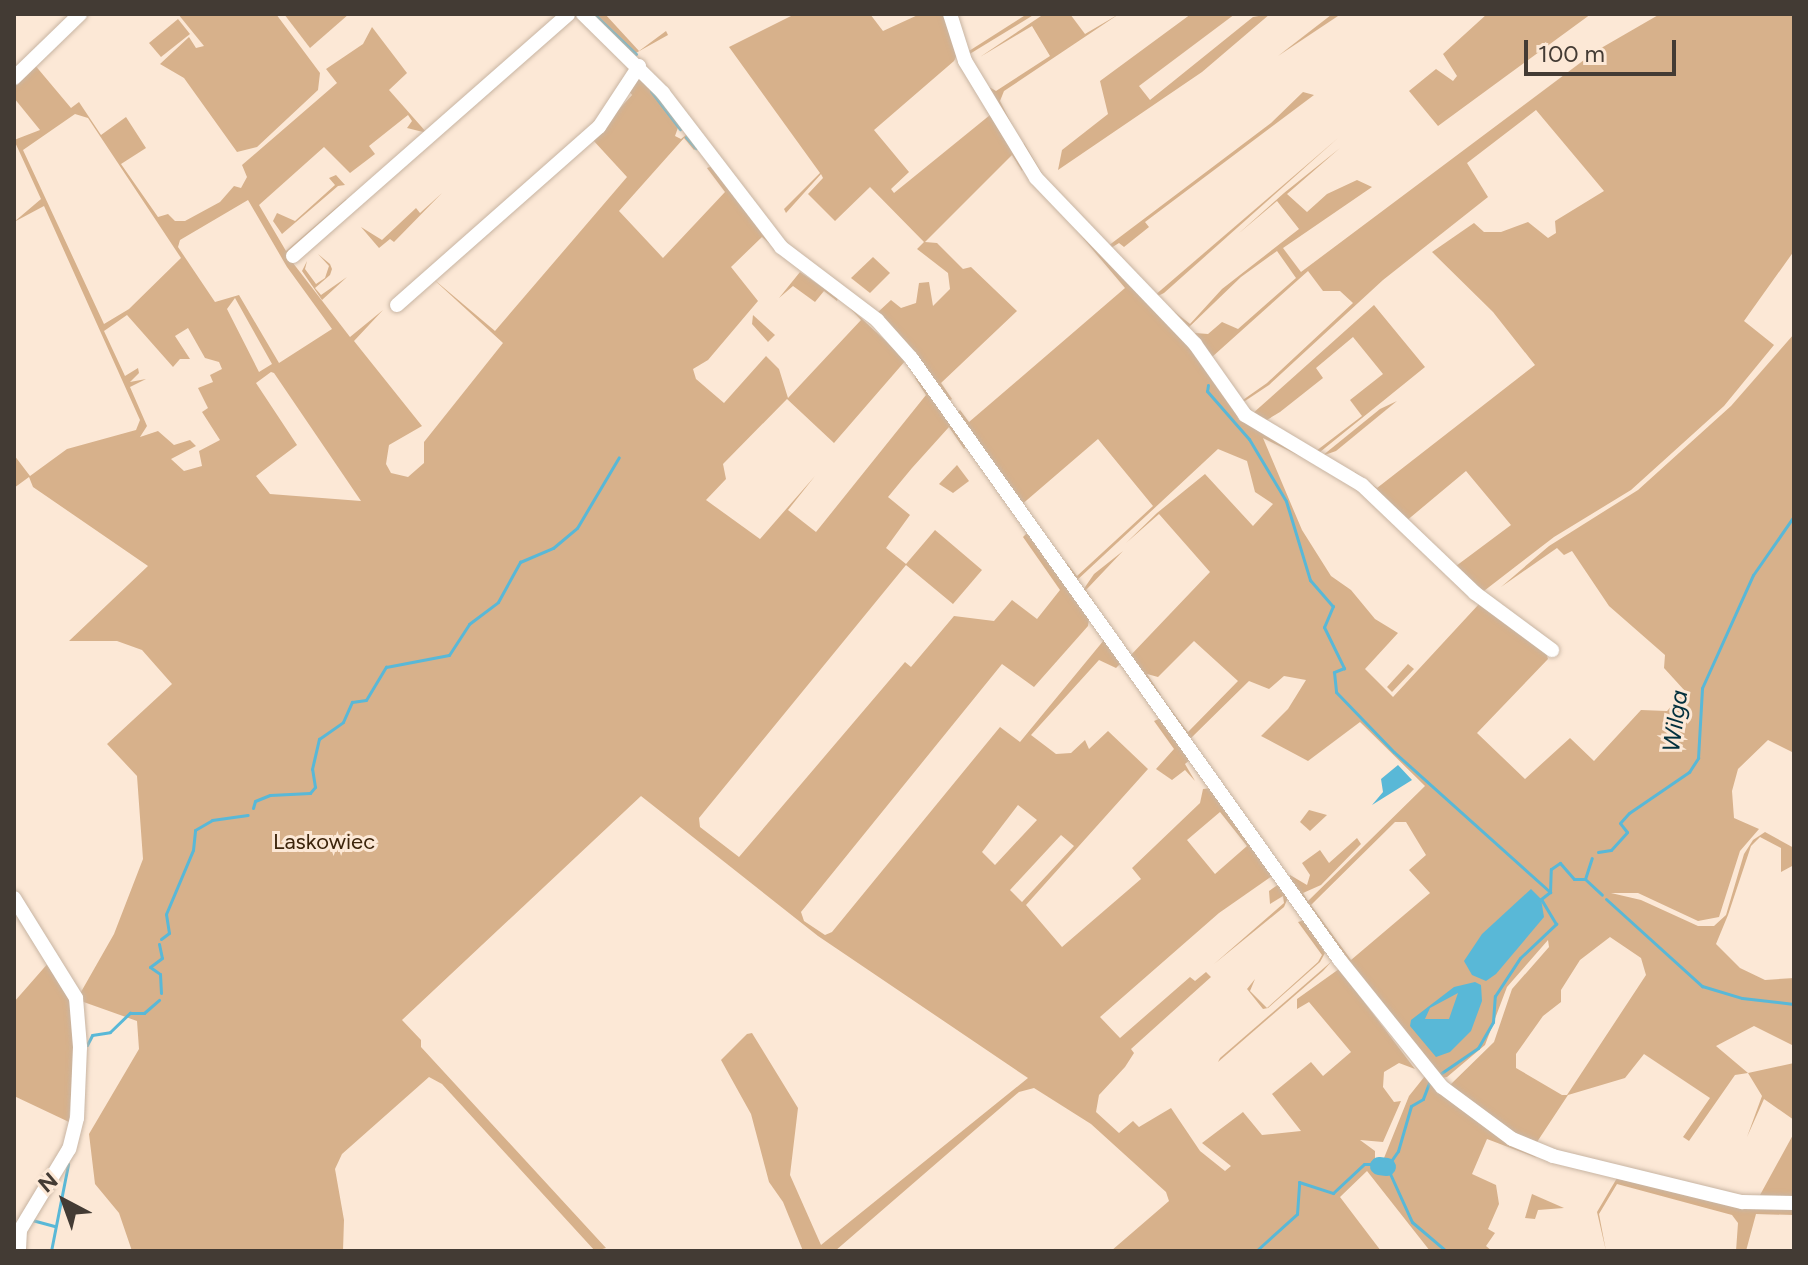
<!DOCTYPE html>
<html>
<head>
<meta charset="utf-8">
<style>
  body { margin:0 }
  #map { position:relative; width:1808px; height:1265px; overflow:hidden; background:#fce8d6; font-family:Figtree,sans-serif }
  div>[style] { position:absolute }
  .green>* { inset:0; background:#d7b18b }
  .water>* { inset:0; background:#59b8d7 }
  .stream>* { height:3px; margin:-1.5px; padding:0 1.5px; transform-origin:1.5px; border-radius:1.5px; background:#59b8d7 }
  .river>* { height:18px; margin:-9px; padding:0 9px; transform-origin:9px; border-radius:9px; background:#59b8d7 }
  .roads { filter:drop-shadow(0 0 2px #c8b5a3) drop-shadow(0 0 2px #c8b5a3) }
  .minor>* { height:14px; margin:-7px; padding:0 7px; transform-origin:7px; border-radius:7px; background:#fff }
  span { translate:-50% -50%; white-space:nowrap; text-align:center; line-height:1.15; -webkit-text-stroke:6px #fce8d6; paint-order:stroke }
  .park-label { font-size:22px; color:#3d250c }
  .water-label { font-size:24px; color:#02303d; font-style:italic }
  .frame { position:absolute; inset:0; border:16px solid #433b34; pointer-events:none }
  .north { position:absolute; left:24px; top:1161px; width:80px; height:80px; -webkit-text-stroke:6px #fce8d6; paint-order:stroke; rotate:319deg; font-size:22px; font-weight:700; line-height:32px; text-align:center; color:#433b34 }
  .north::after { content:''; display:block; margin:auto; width:28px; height:36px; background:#433b34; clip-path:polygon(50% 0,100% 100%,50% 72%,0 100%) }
  .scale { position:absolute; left:1524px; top:40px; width:152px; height:36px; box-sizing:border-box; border:4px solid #433b34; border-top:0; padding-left:10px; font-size:24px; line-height:28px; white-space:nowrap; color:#433b34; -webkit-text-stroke:6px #fce8d6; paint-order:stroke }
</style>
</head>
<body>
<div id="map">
  <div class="green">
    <i style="clip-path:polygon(178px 14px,276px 14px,320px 73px,318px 90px,257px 147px,237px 152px,184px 78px,160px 64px,189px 37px,196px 48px,204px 46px)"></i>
    <i style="clip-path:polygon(284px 14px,349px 14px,310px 48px)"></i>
    <i style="clip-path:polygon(589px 14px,605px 14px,639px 51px,666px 31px,668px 35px,634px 54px)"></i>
    <i style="clip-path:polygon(795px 14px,870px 14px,883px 31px,920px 14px,947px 14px,957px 55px,954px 61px,874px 130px,909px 172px,891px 189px,894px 193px,990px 115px,1025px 166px,1022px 171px,1012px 155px,925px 242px,937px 243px,963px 269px,971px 267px,1017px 311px,941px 383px,952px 399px,947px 402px,877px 313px,891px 300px,901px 308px,916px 303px,919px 283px,929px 282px,933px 306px,950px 289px,948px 273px,917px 249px,924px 242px,870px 187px,835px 221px,808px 194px,823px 178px,821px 174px,786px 213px,784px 209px,820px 173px,729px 47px)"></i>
    <i style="clip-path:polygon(1027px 14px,1035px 14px,968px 55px,969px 51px)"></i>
    <i style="clip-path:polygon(1044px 14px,1070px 14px,1085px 34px,1119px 14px,1004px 91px,1000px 101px,1019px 139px,984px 84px,996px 91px,1050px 56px,1032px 26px,980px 57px)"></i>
    <i style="clip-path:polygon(1191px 14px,1235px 14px,1139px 86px,1150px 100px,1253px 17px,1270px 14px,1202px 72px,1058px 170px,1062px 150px,1108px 114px,1100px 81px)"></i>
    <i style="clip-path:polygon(1333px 14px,1341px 14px,1278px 56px,1331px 15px)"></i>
    <i style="clip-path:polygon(1487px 14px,1591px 14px,1438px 126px,1409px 91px,1436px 69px,1453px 81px,1457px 76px,1443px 54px)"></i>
    <i style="clip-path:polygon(1660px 14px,1794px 14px,1794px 251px,1744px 321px,1774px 345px,1724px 406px,1631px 490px,1554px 537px,1480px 594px,1456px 566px,1511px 525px,1466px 471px,1405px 522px,1354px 477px,1355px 472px,1377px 488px,1535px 365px,1493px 312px,1432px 252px,1474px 223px,1484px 232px,1501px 232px,1528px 222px,1548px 238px,1556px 233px,1555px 221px,1604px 191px,1536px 110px,1467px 163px,1488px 197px,1383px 280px,1269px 385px,1245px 401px,1240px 402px,1267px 383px,1353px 303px,1340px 291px,1323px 291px,1308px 271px,1212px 357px,1192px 336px,1195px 333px,1208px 334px,1222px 322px,1238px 329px,1296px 278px,1277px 251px,1241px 277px,1186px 330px,1171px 309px,1190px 324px,1222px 289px,1299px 229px,1277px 201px,1238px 234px,1284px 193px,1340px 148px,1287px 194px,1307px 212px,1327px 194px,1357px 180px,1372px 187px,1283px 248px,1301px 272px,1596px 51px)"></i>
    <i style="clip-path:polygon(178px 19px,190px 34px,161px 57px,149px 43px)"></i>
    <i style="clip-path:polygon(evenodd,372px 27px,407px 73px,389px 90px,427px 133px,407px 128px,412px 121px,408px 115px,369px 146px,375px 154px,350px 173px,324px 147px,259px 205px,286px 251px,346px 199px,349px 202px,293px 263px,350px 337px,383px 310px,354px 341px,422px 426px,389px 445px,386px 464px,391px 473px,408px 477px,424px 463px,424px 442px,503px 343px,431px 277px,495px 331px,627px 177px,592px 139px,632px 95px,629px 91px,640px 74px,680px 122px,675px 136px,681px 139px,687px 134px,698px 147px,694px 150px,684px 138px,619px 211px,663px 258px,725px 192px,707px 168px,712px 166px,790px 262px,762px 237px,731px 267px,758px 301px,708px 360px,693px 369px,696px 379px,724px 403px,766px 356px,779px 369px,788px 398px,861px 320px,845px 303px,906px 360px,834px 443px,787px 399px,723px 464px,726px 479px,706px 500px,760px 539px,815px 476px,788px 510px,816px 532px,926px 395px,915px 378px,918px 375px,967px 446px,964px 449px,949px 427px,912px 468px,888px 497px,910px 515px,886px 548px,906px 564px,935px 530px,982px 570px,953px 604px,906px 565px,699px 818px,700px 827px,739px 857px,905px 662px,911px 667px,954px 616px,994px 621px,1012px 600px,1037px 619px,1060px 590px,1023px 537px,1027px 533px,1089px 619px,1088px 626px,1034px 687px,1002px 664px,801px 912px,804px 921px,825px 935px,832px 932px,1000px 727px,1020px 742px,1104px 640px,1120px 664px,1116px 668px,1099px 660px,1031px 735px,1056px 754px,1071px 753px,1085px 740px,1089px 749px,1108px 731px,1148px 769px,1026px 905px,1062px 947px,1141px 879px,1132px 868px,1200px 803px,1203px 789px,1211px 788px,1272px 876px,1219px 913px,1100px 1017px,1120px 1038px,1190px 977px,1195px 981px,1206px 972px,1211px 977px,1131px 1049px,1134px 1053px,1125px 1067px,1099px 1095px,1096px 1112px,1119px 1133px,1133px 1121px,1139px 1127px,1171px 1108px,1200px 1151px,1225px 1171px,1231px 1166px,1202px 1143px,1243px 1112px,1262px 1135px,1301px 1131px,1272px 1094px,1311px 1062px,1323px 1076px,1351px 1052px,1309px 1002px,1297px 1009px,1297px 999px,1339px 969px,1415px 1069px,1399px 1063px,1384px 1072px,1383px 1087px,1394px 1102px,1401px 1101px,1383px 1142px,1360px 1140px,1375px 1151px,1375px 1158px,1384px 1158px,1409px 1096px,1425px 1076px,1537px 1158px,1487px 1139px,1472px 1174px,1496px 1185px,1499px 1204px,1488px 1229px,1495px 1233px,1486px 1246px,1492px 1251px,1430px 1251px,1367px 1171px,1340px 1197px,1381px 1251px,1111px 1251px,1169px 1201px,1166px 1192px,1091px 1124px,1034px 1088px,1019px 1092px,835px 1251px,803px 1251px,783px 1202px,769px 1182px,751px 1114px,721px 1060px,747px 1034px,752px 1033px,798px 1108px,790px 1175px,821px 1245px,1028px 1078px,818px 936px,641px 796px,402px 1020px,421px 1040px,421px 1047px,606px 1248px,595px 1251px,442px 1084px,429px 1077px,342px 1154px,335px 1169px,344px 1220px,343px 1251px,132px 1251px,119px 1213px,95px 1184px,89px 1134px,139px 1049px,137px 1021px,78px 1000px,69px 1122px,14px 1096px,14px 1002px,50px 961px,77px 999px,114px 934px,143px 859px,137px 776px,107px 744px,172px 684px,142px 650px,117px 641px,69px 641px,148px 566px,33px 487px,29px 477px,14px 488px,14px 455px,30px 476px,67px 449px,136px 430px,140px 420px,44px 206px,14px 222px,41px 199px,14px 140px,40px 130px,14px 98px,14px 83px,34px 64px,71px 108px,79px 102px,101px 135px,126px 117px,146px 148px,121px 164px,158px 217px,168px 214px,175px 221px,185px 221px,220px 202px,234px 186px,241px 188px,247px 177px,242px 165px,337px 83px,326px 69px,363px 44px,372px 27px,75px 114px,88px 118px,181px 258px,129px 309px,104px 324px,23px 150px,75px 114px,372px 27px,248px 200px,287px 267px,332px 329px,279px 363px,239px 295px,215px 302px,178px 247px,180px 240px,248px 200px,372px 27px,235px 298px,272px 364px,259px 372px,227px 309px,235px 298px,372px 27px,127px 315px,173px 367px,180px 359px,190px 359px,175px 336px,188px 328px,205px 358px,219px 362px,222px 369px,210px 375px,213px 382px,198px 388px,208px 408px,202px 412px,220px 440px,199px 451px,202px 466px,184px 471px,171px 459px,196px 446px,190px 440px,174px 445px,158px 431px,140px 437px,147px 426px,130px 387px,146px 379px,130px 382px,139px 373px,138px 368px,125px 376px,104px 331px,127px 315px,372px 27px,271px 372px,274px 373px,361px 501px,270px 494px,256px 476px,297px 445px,256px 383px,271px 372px,372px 27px,1018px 805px,1037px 820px,995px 865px,982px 852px,1018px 805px,372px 27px,1220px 812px,1247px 846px,1215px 874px,1187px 840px,1220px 812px,372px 27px,1061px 835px,1074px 846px,1022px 902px,1010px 890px,1061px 835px)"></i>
    <i style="clip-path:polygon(1303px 92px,1314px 95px,1145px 222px,1149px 227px,1124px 247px,1119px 243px,1111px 248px,1102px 246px,1042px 181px,1021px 146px,1024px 143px,1047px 182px,1108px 246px,1271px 123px)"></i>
    <i style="clip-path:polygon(1338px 138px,1164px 293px,1154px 298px,1154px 296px)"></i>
    <i style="clip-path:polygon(336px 175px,345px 185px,338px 186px,282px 234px,273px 221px,277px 213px,295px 221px,335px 185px,329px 178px)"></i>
    <i style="clip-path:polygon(442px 193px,394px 242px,390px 239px,379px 248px,361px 227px,382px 240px,416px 208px,420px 213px)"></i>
    <i style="clip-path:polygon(evenodd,1062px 213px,1183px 334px,1223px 391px,1314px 463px,1263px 438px,1302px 530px,1331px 576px,1351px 590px,1375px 619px,1398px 633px,1365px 669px,1393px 697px,1479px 604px,1545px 650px,1548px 659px,1477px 733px,1525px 779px,1570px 738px,1594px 761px,1641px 710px,1667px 711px,1685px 691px,1664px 668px,1665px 655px,1609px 606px,1572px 551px,1564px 555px,1557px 548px,1501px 587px,1549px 546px,1638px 490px,1731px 406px,1794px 334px,1794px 753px,1768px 740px,1738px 769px,1732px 791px,1734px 818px,1759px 829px,1740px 851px,1719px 917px,1698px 921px,1638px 893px,1611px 893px,1641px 900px,1698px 926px,1714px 926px,1726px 915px,1744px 854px,1753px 840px,1765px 832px,1794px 848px,1794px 865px,1781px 872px,1781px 848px,1760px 837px,1751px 846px,1728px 915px,1716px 944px,1740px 968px,1765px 980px,1794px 978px,1794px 1046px,1754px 1026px,1716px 1046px,1748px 1073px,1794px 1063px,1794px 1120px,1764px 1099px,1747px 1137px,1762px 1096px,1748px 1073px,1735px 1075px,1689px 1141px,1683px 1137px,1710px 1098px,1644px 1054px,1625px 1078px,1568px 1095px,1537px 1142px,1510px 1134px,1449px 1086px,1494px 1042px,1512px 989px,1549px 947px,1548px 940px,1507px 987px,1485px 1045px,1447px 1077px,1441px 1078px,1388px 1016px,1289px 880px,1290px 875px,1307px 885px,1310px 875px,1302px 863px,1320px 850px,1329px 863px,1357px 838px,1361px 844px,1321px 885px,1303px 893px,1308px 901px,1425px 786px,1360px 722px,1308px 761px,1261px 736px,1288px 709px,1306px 680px,1284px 676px,1269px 689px,1249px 681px,1189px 740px,1161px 701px,1163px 699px,1188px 732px,1238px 681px,1194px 641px,1158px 677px,1147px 674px,1161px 695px,1156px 695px,1129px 657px,1210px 572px,1159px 514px,1126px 543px,1157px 513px,1205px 474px,1253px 526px,1273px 504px,1255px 492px,1247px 461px,1218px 449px,1075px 582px,1064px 566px,1067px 563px,1077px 576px,1153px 506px,1098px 439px,1020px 506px,956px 414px,960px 410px,969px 422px,1125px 288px,1062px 213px,1395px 822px,1406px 822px,1426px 855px,1409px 870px,1430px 893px,1351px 960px,1311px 905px,1395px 822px,1062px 213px,1610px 937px,1641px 958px,1646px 975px,1567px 1095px,1562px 1095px,1516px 1068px,1516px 1054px,1543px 1016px,1561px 1002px,1561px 990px,1580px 960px,1610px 937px)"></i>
    <i style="clip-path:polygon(318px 254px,330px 264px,332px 269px,330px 275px,315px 288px,321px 295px,347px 277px,322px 300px,302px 271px,307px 261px,305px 269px,316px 284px,325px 278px,329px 266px)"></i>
    <i style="clip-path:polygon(873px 257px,890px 273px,870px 293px,851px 278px)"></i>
    <i style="clip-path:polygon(800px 272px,838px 298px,837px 301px,824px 291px,815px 302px,793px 286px,779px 298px)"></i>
    <i style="clip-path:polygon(1374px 305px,1425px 367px,1320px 452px,1316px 451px,1362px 416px,1350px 400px,1383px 374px,1353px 337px,1316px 368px,1323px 378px,1280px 412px,1262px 423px,1252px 414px)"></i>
    <i style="clip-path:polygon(753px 315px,775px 335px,768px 342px,752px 324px)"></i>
    <i style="clip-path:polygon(1397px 401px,1336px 451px,1322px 456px,1380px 409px)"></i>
    <i style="clip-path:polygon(957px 465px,969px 481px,953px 493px,939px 484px)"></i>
    <i style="clip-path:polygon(1123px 551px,1086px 590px,1111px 631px,1083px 590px,1094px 574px)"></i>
    <i style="clip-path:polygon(1408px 664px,1414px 669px,1392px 692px,1387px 687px)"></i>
    <i style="clip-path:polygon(1161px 718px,1191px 759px,1185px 764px,1195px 781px,1185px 770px,1172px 780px,1156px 769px,1174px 749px,1154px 721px)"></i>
    <i style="clip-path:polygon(1309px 810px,1327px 815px,1310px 831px,1300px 822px)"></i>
    <i style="clip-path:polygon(1279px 884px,1288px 898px,1284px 907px,1214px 964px,1284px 903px,1283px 896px,1270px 904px,1269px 891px)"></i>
    <i style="clip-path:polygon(1305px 920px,1325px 953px,1320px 962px,1268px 1008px,1263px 1009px,1247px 989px,1255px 979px,1250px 991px,1267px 1008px,1318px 962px,1322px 955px,1298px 922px)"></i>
    <i style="clip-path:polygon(1332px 961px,1323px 971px,1218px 1062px,1220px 1058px)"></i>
    <i style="clip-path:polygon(1794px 1133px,1794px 1199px,1731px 1196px,1760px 1195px)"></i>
    <i style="clip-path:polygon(1617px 1178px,1794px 1208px,1794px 1215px,1756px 1214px,1746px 1251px,1736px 1251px,1738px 1223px,1732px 1215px,1617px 1184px,1599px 1214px,1606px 1251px,1597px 1212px)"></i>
    <i style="clip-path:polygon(1532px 1194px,1564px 1208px,1538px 1210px,1535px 1219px,1525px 1218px)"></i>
  </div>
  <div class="water">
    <i style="clip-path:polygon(1398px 765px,1412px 780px,1372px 805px,1383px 792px,1381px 779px)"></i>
    <i style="clip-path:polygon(1531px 889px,1541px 899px,1544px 917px,1496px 974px,1486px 981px,1472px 975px,1464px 961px,1482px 934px)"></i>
    <i style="clip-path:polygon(evenodd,1475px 982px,1481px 985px,1482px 1001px,1471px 1031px,1450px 1052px,1436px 1057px,1410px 1026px,1411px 1020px,1454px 987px,1475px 982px,1458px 993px,1449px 1019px,1425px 1019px,1430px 1008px,1458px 993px)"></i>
  </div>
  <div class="stream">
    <i style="left:594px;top:14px;width:58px;rotate:43.6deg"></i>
    <i style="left:651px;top:91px;width:48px;rotate:52.7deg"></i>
    <i style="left:686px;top:137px;width:15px;rotate:48deg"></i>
    <i style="left:1208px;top:385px;width:6px;rotate:99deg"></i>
    <i style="left:1207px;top:391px;width:64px;rotate:48.8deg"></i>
    <i style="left:1249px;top:439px;width:72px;rotate:59.2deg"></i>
    <i style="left:1286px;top:501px;width:83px;rotate:73.1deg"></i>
    <i style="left:1310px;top:580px;width:35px;rotate:49deg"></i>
    <i style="left:1333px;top:606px;width:23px;rotate:113deg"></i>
    <i style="left:1324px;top:627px;width:46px;rotate:64deg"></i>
    <i style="left:1344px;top:668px;width:11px;rotate:158deg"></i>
    <i style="left:1334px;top:672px;width:20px;rotate:84deg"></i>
    <i style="left:1336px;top:692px;width:83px;rotate:46deg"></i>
    <i style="left:1394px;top:752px;width:210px;rotate:41.9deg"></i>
    <i style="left:253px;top:808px;width:7px;rotate:-74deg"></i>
    <i style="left:255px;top:801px;width:16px;rotate:-22deg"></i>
    <i style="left:270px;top:795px;width:40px;rotate:-2.9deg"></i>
    <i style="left:310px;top:793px;width:8px;rotate:-50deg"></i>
    <i style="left:315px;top:787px;width:18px;rotate:-99deg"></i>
    <i style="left:312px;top:769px;width:31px;rotate:-77deg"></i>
    <i style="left:319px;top:739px;width:29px;rotate:-35deg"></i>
    <i style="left:343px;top:722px;width:22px;rotate:-66deg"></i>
    <i style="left:352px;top:702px;width:14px;rotate:-8deg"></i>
    <i style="left:366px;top:700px;width:39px;rotate:-59deg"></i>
    <i style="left:386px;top:667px;width:64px;rotate:-10.8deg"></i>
    <i style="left:449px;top:655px;width:37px;rotate:-57deg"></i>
    <i style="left:469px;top:624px;width:36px;rotate:-37deg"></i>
    <i style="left:498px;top:602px;width:46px;rotate:-61.2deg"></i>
    <i style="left:520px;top:562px;width:36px;rotate:-23deg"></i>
    <i style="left:553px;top:548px;width:31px;rotate:-40deg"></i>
    <i style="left:577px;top:528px;width:82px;rotate:-59.4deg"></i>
    <i style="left:1598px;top:852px;width:13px;rotate:-9deg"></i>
    <i style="left:1611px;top:850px;width:24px;rotate:-48deg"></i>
    <i style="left:1627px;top:832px;width:11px;rotate:-128deg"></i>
    <i style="left:1620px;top:823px;width:13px;rotate:-48deg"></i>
    <i style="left:1629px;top:813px;width:73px;rotate:-34.3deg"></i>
    <i style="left:1689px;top:772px;width:17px;rotate:-57deg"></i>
    <i style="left:1698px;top:758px;width:70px;rotate:-86.7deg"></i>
    <i style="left:1702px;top:688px;width:124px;rotate:-65.7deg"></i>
    <i style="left:1753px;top:575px;width:72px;rotate:-55.2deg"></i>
    <i style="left:1585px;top:879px;width:23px;rotate:43deg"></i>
    <i style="left:1585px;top:879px;width:22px;rotate:-72deg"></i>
    <i style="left:1606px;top:899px;width:130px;rotate:42.2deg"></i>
    <i style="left:1702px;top:986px;width:42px;rotate:16.7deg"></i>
    <i style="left:1742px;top:998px;width:52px;rotate:6.6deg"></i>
    <i style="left:161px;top:939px;width:10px;rotate:-37deg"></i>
    <i style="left:169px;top:933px;width:19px;rotate:-99deg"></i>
    <i style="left:166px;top:914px;width:69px;rotate:-67.1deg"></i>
    <i style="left:193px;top:850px;width:20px;rotate:-84deg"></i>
    <i style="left:195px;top:830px;width:20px;rotate:-30deg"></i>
    <i style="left:212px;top:820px;width:36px;rotate:-8deg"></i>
    <i style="left:159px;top:944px;width:14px;rotate:78deg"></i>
    <i style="left:162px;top:958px;width:15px;rotate:143deg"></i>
    <i style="left:150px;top:967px;width:12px;rotate:35deg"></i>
    <i style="left:160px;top:974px;width:19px;rotate:87deg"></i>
    <i style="left:87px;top:1045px;width:11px;rotate:-63deg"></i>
    <i style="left:92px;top:1035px;width:18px;rotate:-9deg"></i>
    <i style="left:110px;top:1032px;width:28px;rotate:-44deg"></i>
    <i style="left:130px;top:1013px;width:14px"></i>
    <i style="left:144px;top:1013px;width:20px;rotate:-41deg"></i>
    <i style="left:1440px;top:1074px;width:46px;rotate:-34.4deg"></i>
    <i style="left:1478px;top:1048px;width:30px;rotate:-60deg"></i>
    <i style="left:1493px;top:1022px;width:26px;rotate:-86deg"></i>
    <i style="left:1495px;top:996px;width:45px;rotate:-56.7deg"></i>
    <i style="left:1520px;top:958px;width:50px;rotate:-43.4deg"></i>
    <i style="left:1556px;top:924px;width:29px;rotate:-121deg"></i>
    <i style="left:1541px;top:899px;width:11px;rotate:-38deg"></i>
    <i style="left:1550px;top:892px;width:23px;rotate:-88deg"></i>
    <i style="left:1551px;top:869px;width:11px;rotate:-34deg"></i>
    <i style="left:1560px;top:863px;width:21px;rotate:49deg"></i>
    <i style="left:1574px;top:879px;width:11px"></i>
    <i style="left:1429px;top:1083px;width:17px;rotate:111deg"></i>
    <i style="left:1423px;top:1099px;width:14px;rotate:150deg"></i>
    <i style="left:1411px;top:1106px;width:47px;rotate:106.1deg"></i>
    <i style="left:1398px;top:1151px;width:19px;rotate:125deg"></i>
    <i style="left:1387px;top:1167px;width:60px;rotate:65.6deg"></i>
    <i style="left:1412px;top:1222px;width:45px;rotate:40.5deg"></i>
    <i style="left:32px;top:1220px;width:24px;rotate:15deg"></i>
    <i style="left:51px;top:1251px;width:89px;rotate:-78.9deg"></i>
    <i style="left:1256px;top:1251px;width:55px;rotate:-42.1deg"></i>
    <i style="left:1297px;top:1214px;width:32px;rotate:-86deg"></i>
    <i style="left:1299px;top:1182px;width:36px;rotate:18deg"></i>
    <i style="left:1333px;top:1193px;width:42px;rotate:-43.1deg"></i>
    <i style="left:1364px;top:1164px;width:7px"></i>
  </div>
  <div class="river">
    <i style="left:1379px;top:1166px;width:8px;rotate:7deg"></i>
  </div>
  <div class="roads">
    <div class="minor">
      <i style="left:583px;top:14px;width:112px;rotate:44.6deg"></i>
      <i style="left:663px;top:93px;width:194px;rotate:52.5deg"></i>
      <i style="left:781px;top:247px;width:121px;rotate:37.2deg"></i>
      <i style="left:877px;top:320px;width:51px;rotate:48.2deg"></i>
      <i style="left:911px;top:358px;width:738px;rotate:54.54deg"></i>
      <i style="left:1339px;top:959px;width:164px;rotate:51.2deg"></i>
      <i style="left:1442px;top:1087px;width:87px;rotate:36.6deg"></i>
      <i style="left:1512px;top:1139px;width:44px;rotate:22.5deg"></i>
      <i style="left:1553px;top:1156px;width:195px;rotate:13.7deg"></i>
      <i style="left:1742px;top:1202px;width:52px;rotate:1.1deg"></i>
      <i style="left:950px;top:14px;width:49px;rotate:72.3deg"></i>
      <i style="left:965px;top:61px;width:137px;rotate:58.7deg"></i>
      <i style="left:1036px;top:178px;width:230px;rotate:46.2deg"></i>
      <i style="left:1195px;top:344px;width:87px;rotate:54.8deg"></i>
      <i style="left:1245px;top:415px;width:136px;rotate:30.9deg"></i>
      <i style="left:1362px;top:485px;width:156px;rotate:43.7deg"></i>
      <i style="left:1475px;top:593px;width:96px;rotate:36.5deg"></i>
      <i style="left:14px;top:78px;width:92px;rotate:-44.1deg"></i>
      <i style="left:293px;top:256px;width:366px;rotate:-41.3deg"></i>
      <i style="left:397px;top:305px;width:269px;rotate:-41.4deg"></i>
      <i style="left:599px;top:127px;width:73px;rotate:-56.7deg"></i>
      <i style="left:14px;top:898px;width:118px;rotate:58.2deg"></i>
      <i style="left:76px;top:998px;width:49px;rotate:85.3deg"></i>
      <i style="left:80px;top:1047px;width:71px;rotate:92.4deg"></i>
      <i style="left:77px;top:1118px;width:32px;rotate:104deg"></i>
      <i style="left:69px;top:1149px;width:95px;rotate:121.2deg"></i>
      <i style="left:20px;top:1230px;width:21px;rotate:93deg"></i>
    </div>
  </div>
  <div class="park-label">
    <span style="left:324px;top:842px">Laskowiec</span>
  </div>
  <div class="water-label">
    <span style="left:1675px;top:721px;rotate:-82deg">Wilga</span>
  </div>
  <div class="frame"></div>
  <div class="north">N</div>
  <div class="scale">100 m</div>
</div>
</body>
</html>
